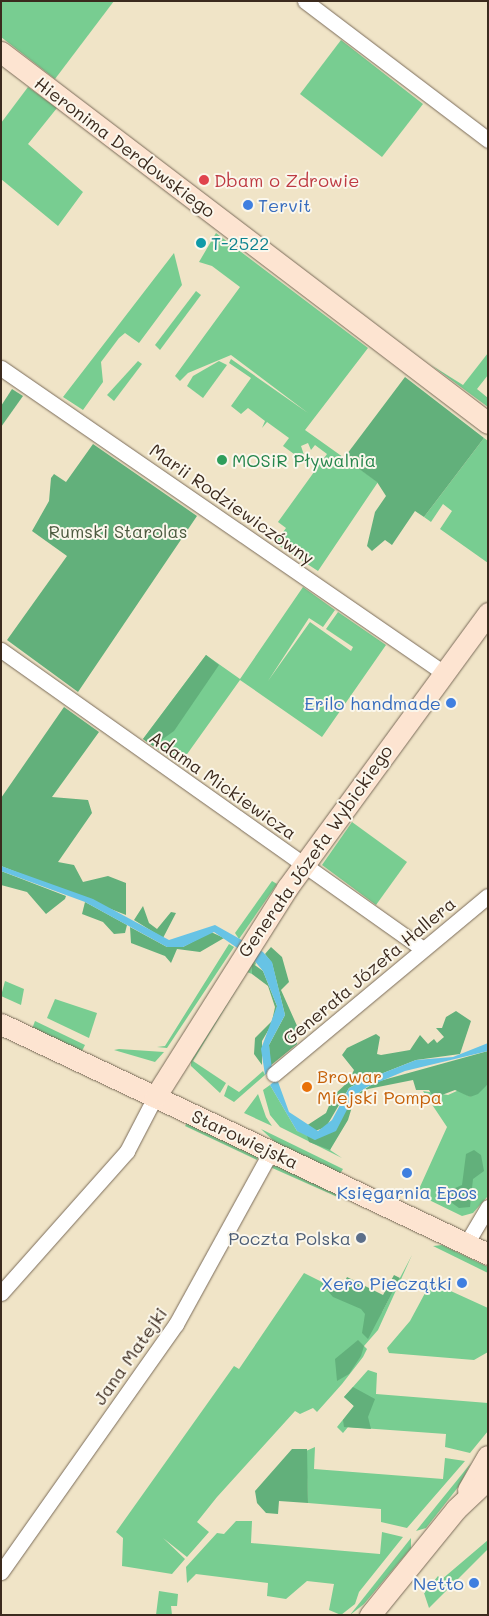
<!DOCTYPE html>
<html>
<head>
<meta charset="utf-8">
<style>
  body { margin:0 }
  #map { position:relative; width:489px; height:1616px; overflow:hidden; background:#f0e4c7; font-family:Mali,sans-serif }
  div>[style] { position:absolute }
  .green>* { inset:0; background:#78cd91 }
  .forest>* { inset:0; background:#62b07b }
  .water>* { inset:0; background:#67c3e5 }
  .roads { filter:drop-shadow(0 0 1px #7a6b59) drop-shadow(0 0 1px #7a6b59) }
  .street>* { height:15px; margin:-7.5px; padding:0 7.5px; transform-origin:7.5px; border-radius:7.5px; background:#fff }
  .secondary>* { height:21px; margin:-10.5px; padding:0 10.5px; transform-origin:10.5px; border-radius:10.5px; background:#fde4d1 }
  .dots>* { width:14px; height:14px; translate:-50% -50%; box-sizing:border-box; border:2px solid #fbf7ec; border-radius:50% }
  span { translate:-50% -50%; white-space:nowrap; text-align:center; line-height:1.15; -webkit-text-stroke:4px #fbf7ec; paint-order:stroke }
  .street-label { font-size:18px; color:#3b2a1e }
  .health-label { font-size:18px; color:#be3a42 }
  .left { translate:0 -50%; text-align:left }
  .shop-label { font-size:18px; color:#366cbe }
  .right { translate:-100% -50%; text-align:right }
  .culture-label { font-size:18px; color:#0d838f }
  .leisure-label { font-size:18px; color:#27864d }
  .park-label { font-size:18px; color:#4d5b40 }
  .food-label { font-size:18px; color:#c56008 }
  .service-label { font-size:18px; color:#4e5e75 }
  .frame { position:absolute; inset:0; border:2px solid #3b2a1e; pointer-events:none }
</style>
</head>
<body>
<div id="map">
  <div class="green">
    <i style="clip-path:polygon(1px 1px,114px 1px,55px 79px,1px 37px)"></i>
    <i style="clip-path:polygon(341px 40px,423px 104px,382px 157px,300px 94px)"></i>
    <i style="clip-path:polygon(28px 87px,57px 108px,28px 144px,83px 192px,58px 226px,1px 179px,1px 123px)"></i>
    <i style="clip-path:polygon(216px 233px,368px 348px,305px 430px,378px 482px,318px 571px,278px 545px,272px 531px,281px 535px,286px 528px,278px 522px,327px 454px,315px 445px,311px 450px,308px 443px,301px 446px,304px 455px,294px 454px,283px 446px,289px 438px,267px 422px,262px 428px,265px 421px,248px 408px,241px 414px,231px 406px,251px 378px,229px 363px,231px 359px,308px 413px,231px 355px,188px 373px,180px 381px,175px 376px,240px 287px,212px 266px,199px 262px)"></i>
    <i style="clip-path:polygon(174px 253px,182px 285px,139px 343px,125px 333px,119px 338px,101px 362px,103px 382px,83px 410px,63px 397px)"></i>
    <i style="clip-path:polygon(196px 291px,201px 295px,160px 350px,155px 345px)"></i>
    <i style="clip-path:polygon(488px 353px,488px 375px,477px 389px,488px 398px,488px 407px,431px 365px,463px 385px)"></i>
    <i style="clip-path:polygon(138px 361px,142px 364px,114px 401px,107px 395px)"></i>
    <i style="clip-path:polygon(219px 361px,227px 365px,203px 398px,187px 386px,193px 376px)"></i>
    <i style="clip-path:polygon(484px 438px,488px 441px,488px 563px,440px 529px,452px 511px,443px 504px,431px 522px,424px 517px)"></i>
    <i style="clip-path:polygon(303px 587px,335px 610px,323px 627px,309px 618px,268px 681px,310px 622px,351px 651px,353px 647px,326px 629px,338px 612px,386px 645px,322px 737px,240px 680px,180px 764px,143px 739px,206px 655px,240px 679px)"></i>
    <i style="clip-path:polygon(352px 822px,407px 862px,376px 905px,322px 865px)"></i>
    <i style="clip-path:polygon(272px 881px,277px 884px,239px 939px,235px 933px)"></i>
    <i style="clip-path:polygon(229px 944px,234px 947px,167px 1048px,157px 1047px,165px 1046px)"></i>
    <i style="clip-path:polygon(252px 958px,256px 963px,252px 974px,247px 972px,193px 1061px,226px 1083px,220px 1093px,191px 1066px,191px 1059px)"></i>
    <i style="clip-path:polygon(5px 981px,24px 989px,21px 1005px,1px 996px)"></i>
    <i style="clip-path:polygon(55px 999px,97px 1013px,89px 1038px,47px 1018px)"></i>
    <i style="clip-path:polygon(35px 1021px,85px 1045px,82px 1051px,32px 1029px)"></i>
    <i style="clip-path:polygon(119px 1049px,164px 1052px,155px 1062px,114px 1050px)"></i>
    <i style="clip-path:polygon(263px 1071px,265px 1075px,234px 1102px,224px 1096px,228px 1085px,239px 1092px)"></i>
    <i style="clip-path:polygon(488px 1084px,488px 1196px,473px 1213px,462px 1216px,425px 1198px,427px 1193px,419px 1189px,447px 1127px,423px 1091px,448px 1095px,459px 1090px,470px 1097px)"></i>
    <i style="clip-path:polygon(270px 1085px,297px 1131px,334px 1140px,330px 1150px,342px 1158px,280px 1127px,270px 1115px,263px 1090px)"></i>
    <i style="clip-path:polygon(258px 1094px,266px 1117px,272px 1126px,244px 1113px)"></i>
    <i style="clip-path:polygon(187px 1123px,258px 1157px,257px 1160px,185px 1126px)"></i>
    <i style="clip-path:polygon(261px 1129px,343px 1169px,340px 1174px,278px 1145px)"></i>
    <i style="clip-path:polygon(277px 1165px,342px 1195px,342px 1199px,270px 1167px)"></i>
    <i style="clip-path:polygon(442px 1245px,488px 1267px,488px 1273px,433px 1246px)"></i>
    <i style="clip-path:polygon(412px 1255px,378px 1330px,364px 1346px,367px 1349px,363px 1357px,342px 1384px,317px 1412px,313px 1408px,300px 1414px,295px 1411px,217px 1497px,197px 1522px,209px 1532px,187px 1557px,163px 1538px,185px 1559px,172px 1574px,122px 1566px,123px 1538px,116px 1532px,234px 1366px,239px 1369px,304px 1273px,382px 1312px)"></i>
    <i style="clip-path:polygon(431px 1282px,488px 1308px,488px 1352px,474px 1360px,389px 1353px,387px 1348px,410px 1321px)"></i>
    <i style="clip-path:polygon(368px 1370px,377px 1373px,376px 1394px,488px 1403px,488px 1431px,470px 1453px,445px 1447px,446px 1434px,348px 1427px,343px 1433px,337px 1427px,354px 1406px,344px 1397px)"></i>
    <i style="clip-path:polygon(315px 1447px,314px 1469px,443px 1479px,445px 1458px,465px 1461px,407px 1528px,381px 1522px,381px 1509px,308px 1503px,306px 1451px)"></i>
    <i style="clip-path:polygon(471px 1463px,459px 1486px,426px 1528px,416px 1531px)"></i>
    <i style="clip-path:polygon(236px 1521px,252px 1521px,251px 1543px,380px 1554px,382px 1532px,403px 1537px,359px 1592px,355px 1604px,341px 1615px,329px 1610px,334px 1584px,307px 1581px,286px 1599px,267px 1596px,268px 1583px,196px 1574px,187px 1583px,186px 1567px,217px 1533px,224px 1534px)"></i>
    <i style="clip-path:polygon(411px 1538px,411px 1548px,364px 1604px,350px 1615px)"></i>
    <i style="clip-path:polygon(488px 1540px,488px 1549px,429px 1608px,424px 1593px,438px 1576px,441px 1580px)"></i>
    <i style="clip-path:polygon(159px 1591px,178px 1594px,177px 1606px,171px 1606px,172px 1615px,156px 1615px)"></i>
  </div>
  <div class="forest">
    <i style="clip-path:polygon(405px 377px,484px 438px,424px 517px,415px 511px,392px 545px,385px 540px,372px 551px,367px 546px,375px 512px,386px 496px,377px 482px,344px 458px)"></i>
    <i style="clip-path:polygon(12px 389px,23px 396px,1px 427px,1px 406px)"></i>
    <i style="clip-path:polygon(93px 444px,197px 516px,78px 692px,7px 640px,67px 556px,32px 531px,49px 501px,51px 478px,54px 474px,66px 482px)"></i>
    <i style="clip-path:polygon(206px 655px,219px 665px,174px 731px,153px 746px,143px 739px)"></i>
    <i style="clip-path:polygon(64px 707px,99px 732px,52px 797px,88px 800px,92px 813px,58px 862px,74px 865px,83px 882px,108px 876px,126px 883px,126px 915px,1px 866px,1px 798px)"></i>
    <i style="clip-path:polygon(1px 871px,66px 896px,65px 899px,46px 914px,27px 892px,1px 885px)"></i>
    <i style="clip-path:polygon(85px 902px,127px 925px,125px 933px,114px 934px,103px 922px,82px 914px)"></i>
    <i style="clip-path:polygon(143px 906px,149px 923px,157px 929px,171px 912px,176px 913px,163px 938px,134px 920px)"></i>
    <i style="clip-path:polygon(130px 927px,167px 947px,183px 947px,211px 932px,224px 938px,200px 952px,177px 949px,171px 963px,165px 956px,131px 943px)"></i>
    <i style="clip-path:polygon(271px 947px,282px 957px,289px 982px,281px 990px,298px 1028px,297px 1044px,270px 1066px,269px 1045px,285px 1015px,272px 963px,265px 954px)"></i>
    <i style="clip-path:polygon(252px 963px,263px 971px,277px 1006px,276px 1017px,262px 1041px,262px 1065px,254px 1054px,255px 1038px,272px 1021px,275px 1007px,268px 986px,252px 974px)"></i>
    <i style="clip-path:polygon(456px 1011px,471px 1021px,460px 1054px,416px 1060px,358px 1083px,349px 1088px,326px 1127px,315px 1131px,306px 1126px,326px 1113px,333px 1096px,348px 1082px,354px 1070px,342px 1055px,347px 1048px,376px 1034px,380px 1037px,377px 1054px,381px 1055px,410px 1050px,420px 1035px,428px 1044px,434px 1039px,437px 1043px,444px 1037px,436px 1028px,442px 1028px,446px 1017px)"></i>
    <i style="clip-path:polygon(488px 1051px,488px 1084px,478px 1094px,470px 1097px,455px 1090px,434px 1098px,429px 1090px,416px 1090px,413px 1080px,368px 1089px,355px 1097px,348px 1120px,330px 1150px,309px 1142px,307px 1136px,315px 1140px,349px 1107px,354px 1096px,376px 1082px)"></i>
    <i style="clip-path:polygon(474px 1150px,481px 1155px,484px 1171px,473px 1179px,470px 1207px,459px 1208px,445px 1198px,446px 1192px,462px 1185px,466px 1154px)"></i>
    <i style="clip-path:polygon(394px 1275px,400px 1278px,368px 1339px,362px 1333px,365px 1314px,361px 1309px,333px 1297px,321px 1283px,340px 1291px,347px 1277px,383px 1295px)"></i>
    <i style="clip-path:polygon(358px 1340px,364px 1346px,361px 1356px,349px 1374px,337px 1381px,335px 1359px)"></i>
    <i style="clip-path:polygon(353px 1387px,375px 1399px,368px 1417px,371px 1429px,344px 1427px,343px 1420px,354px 1406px,344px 1397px)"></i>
    <i style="clip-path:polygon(292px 1449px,307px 1449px,308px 1503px,279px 1501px,278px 1514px,266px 1513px,257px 1503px,255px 1491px)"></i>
  </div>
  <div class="water">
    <i style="clip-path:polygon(1px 866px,93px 899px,169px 940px,215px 925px,263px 952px,272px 962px,285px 1015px,269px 1045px,272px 1069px,265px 1075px,261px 1049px,277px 1006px,263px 971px,252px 958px,214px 932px,183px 947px,167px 947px,85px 902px,1px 871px)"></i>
    <i style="clip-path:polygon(488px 1043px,488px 1051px,405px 1071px,367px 1087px,354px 1096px,336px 1131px,315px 1140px,297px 1131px,270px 1085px,277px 1079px,289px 1112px,318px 1131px,332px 1120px,349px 1088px,358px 1083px,416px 1060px,453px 1057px)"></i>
  </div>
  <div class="roads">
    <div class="street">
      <i style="left:305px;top:1px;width:230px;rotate:37.2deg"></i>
      <i style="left:1px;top:368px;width:534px;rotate:34.55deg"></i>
      <i style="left:1px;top:650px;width:517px;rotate:35.32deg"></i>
      <i style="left:274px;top:1074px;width:278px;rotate:-39.8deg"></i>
      <i style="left:466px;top:1244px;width:43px;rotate:-59.3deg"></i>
      <i style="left:1px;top:1293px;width:190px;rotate:-48.4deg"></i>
      <i style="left:127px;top:1151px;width:61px;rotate:-62.6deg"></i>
      <i style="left:1px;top:1572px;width:304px;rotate:-54.8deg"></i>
      <i style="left:176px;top:1324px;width:197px;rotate:-61.2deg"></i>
    </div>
    <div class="secondary">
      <i style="left:1px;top:52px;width:612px;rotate:37.3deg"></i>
      <i style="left:1px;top:1024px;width:539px;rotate:25.28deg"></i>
      <i style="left:155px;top:1097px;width:247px;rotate:-57.7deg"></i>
      <i style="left:287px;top:888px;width:341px;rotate:-53.8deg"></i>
      <i style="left:468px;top:1490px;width:39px;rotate:-60deg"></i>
      <i style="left:370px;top:1615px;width:136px;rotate:-50.9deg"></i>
      <i style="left:456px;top:1509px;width:44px;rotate:-43.2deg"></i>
    </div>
  </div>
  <div class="dots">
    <i style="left:204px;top:180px;background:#e0444e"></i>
    <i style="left:248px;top:205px;background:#3f7fe0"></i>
    <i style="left:201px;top:243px;background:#0f9aa8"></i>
    <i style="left:222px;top:460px;background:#2e9e5b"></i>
    <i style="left:451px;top:703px;background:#3f7fe0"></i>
    <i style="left:307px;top:1087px;background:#e8710a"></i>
    <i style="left:407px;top:1173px;background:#3f7fe0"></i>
    <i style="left:361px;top:1238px;background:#5c6f8a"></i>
    <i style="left:462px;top:1283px;background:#3f7fe0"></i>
    <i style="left:474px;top:1583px;background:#3f7fe0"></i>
  </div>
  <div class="street-label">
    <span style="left:125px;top:147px;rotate:37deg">Hieronima Derdowskiego</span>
    <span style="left:232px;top:504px;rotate:35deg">Marii Rodziewiczówny</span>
    <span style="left:223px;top:785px;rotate:35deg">Adama Mickiewicza</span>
    <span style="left:315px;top:851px;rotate:-55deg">Generała Józefa Wybickiego</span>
    <span style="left:369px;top:971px;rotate:-40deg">Generała Józefa Hallera</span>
    <span style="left:245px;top:1139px;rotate:25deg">Starowiejska</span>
    <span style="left:130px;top:1356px;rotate:-55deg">Jana Matejki</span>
  </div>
  <div class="health-label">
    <span class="left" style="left:214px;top:180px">Dbam o Zdrowie</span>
  </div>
  <div class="shop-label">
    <span class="left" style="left:258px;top:205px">Tervit</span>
    <span class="right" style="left:441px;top:703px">Erilo handmade</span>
    <span style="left:407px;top:1192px">Księgarnia Epos</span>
    <span class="right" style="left:452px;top:1283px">Xero Pieczątki</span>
    <span class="right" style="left:464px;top:1583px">Netto</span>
  </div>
  <div class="culture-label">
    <span class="left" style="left:211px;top:243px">T-2522</span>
  </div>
  <div class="leisure-label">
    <span class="left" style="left:232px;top:460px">MOSiR Pływalnia</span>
  </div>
  <div class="park-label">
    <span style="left:118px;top:531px">Rumski Starolas</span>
  </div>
  <div class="food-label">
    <span class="left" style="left:317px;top:1087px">Browar<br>Miejski Pompa</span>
  </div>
  <div class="service-label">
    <span class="right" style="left:351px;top:1238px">Poczta Polska</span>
  </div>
  <div class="frame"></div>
</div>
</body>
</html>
